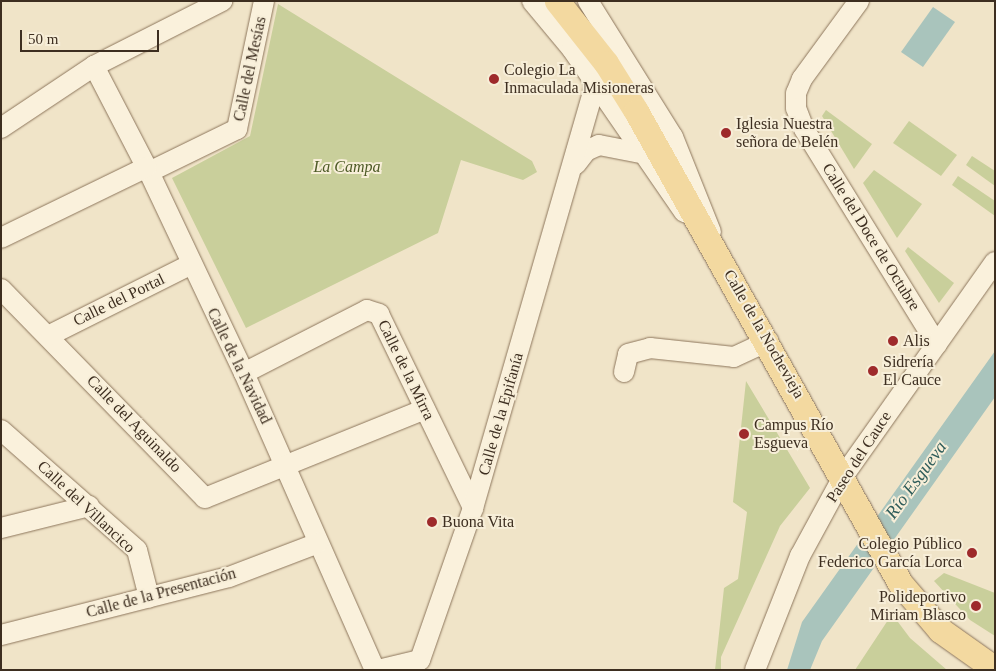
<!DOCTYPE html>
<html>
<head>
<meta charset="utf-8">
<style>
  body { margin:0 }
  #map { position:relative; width:996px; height:671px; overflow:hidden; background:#f0e4c8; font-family:"Times New Roman",serif }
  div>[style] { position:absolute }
  .green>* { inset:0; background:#c9cf9b }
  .water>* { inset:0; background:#a9c4bc }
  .roads { filter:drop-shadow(0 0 1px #8d765c) drop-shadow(0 0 1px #8d765c) }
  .minor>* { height:20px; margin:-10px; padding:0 10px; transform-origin:10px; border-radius:10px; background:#faf1dc }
  .major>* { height:25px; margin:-12.5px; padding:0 12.5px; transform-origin:12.5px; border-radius:12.5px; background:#f3d9a0 }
  .dots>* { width:14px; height:14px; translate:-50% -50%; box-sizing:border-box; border:2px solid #f7eed8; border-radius:50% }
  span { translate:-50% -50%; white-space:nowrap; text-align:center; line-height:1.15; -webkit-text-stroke:4px #f7eed8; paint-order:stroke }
  .street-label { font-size:16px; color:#3d2e20 }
  .poi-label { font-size:16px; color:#3d2e20 }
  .left { translate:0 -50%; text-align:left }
  .right { translate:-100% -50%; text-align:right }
  .park-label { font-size:16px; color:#4d5a26; font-style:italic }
  .water-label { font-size:18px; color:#2f5d5a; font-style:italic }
  .frame { position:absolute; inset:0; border:2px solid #3d2e20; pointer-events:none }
  .scale { position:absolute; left:20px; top:30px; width:139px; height:22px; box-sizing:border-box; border:2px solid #3d2e20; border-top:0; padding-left:6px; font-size:15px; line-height:18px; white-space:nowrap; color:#3d2e20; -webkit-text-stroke:4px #f7eed8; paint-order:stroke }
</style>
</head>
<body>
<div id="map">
  <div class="green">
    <i style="clip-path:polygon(278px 4px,532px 161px,537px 172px,523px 180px,461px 160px,438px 233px,246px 328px,172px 178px,250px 136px)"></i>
    <i style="clip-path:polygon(826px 110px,872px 144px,854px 169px,822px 116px)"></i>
    <i style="clip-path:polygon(909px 121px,957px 155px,941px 176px,893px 143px)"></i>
    <i style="clip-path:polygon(972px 156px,995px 171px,995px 186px,966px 165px)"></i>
    <i style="clip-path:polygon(874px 170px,922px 204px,897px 238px,863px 183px)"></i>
    <i style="clip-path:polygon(958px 176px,995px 201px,995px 216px,952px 185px)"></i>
    <i style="clip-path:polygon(908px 247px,954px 283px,939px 303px,905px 251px)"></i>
    <i style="clip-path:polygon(746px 381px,810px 488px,780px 526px,721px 657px,721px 670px,715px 670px,724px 588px,738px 579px,747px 512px,733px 502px)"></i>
    <i style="clip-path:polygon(944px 573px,995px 593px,995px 636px,970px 620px,934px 581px)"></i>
    <i style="clip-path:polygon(892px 614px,910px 638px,947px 670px,855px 670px)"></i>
  </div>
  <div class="water">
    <i style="clip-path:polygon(933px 7px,955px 22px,923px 67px,901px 52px)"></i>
    <i style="clip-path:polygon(995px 351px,995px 397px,822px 641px,810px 670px,787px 670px,802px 622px)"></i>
  </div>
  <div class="roads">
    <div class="minor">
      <i style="left:532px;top:1px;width:62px;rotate:50.2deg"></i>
      <i style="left:572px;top:49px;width:198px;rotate:55.5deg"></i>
      <i style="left:588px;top:1px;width:160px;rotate:58deg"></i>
      <i style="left:673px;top:137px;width:102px;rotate:68.2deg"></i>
      <i style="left:859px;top:1px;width:97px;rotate:126.2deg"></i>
      <i style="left:802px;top:79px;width:15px;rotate:113deg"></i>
      <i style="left:796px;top:93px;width:15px;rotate:90deg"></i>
      <i style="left:796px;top:108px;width:22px;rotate:69deg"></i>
      <i style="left:804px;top:129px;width:253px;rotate:58.3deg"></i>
      <i style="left:94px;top:66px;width:119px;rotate:62.6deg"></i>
      <i style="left:149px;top:172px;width:222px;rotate:64.7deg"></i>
      <i style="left:244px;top:373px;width:325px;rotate:66.2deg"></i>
      <i style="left:1px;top:128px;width:112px;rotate:-33.7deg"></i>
      <i style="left:94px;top:66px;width:144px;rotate:-26.9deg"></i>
      <i style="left:576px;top:164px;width:16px;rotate:-52deg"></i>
      <i style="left:586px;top:151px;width:14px;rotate:-25deg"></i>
      <i style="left:599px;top:145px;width:42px;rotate:11deg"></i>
      <i style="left:149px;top:172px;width:98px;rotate:-26deg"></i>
      <i style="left:237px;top:129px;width:131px;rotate:-78.1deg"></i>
      <i style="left:1px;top:238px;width:162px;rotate:-25.9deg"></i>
      <i style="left:1px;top:289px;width:292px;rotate:45.7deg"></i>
      <i style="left:205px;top:498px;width:237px;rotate:-22deg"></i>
      <i style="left:48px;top:336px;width:159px;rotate:-26.6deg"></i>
      <i style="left:624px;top:372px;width:18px;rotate:-77deg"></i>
      <i style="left:628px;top:354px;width:23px;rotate:-15deg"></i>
      <i style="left:650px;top:348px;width:84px;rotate:6.1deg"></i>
      <i style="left:734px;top:357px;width:38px;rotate:-25deg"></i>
      <i style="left:244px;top:373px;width:138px;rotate:-27.1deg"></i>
      <i style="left:367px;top:310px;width:13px;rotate:18deg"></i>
      <i style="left:379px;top:314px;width:216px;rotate:64.1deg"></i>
      <i style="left:1px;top:430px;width:181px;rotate:41.4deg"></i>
      <i style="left:137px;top:550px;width:49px;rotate:75.7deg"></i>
      <i style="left:1px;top:528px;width:91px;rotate:-14deg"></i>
      <i style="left:1px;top:635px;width:235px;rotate:-14.3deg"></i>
      <i style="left:229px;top:577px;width:95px;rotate:-20.9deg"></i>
      <i style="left:378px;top:670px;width:43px;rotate:-13.4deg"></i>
      <i style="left:420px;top:660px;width:161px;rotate:-70.8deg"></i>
      <i style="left:473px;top:508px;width:442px;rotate:-73.9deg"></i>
      <i style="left:755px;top:670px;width:123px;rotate:-68.5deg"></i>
      <i style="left:800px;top:556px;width:92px;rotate:-61.5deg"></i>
      <i style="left:844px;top:475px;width:261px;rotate:-54.7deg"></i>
    </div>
    <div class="major">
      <i style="left:557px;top:1px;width:79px;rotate:51.7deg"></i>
      <i style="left:606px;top:63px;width:57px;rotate:58deg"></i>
      <i style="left:636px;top:111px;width:541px;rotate:60.78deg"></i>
      <i style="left:900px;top:583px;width:62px;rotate:49.6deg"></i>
      <i style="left:940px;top:630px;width:67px;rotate:35.3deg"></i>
    </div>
  </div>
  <div class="dots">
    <i style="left:494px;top:79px;background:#9e2a2b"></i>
    <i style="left:726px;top:133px;background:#9e2a2b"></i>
    <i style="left:893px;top:341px;background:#9e2a2b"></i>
    <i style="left:873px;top:371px;background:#9e2a2b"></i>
    <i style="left:744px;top:434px;background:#9e2a2b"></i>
    <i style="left:432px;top:522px;background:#9e2a2b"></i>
    <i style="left:972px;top:553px;background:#9e2a2b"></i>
    <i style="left:976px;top:606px;background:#9e2a2b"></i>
  </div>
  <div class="street-label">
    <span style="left:250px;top:69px;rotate:-78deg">Calle del Mesías</span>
    <span style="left:871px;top:237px;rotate:58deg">Calle del Doce de Octubre</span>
    <span style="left:119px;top:300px;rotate:-26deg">Calle del Portal</span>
    <span style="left:764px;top:334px;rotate:60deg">Calle de la Nochevieja</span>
    <span style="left:239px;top:366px;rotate:64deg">Calle de la Navidad</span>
    <span style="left:406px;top:370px;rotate:64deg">Calle de la Mirra</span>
    <span style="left:501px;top:414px;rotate:-74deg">Calle de la Epifanía</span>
    <span style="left:134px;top:424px;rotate:46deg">Calle del Aguinaldo</span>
    <span style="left:859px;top:457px;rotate:-57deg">Paseo del Cauce</span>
    <span style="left:86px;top:507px;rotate:43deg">Calle del Villancico</span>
    <span style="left:161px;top:593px;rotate:-15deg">Calle de la Presentación</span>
  </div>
  <div class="poi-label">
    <span class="left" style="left:504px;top:79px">Colegio La<br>Inmaculada Misioneras</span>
    <span class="left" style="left:736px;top:133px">Iglesia Nuestra<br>señora de Belén</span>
    <span class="left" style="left:903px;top:341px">Alis</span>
    <span class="left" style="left:883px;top:371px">Sidrería<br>El Cauce</span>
    <span class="left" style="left:754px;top:434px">Campus Río<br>Esgueva</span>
    <span class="left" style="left:442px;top:522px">Buona Vita</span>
    <span class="right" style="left:962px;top:553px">Colegio Público<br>Federico García Lorca</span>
    <span class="right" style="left:966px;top:606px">Polideportivo<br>Miriam Blasco</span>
  </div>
  <div class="park-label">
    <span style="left:347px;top:167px">La Campa</span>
  </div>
  <div class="water-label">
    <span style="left:916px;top:480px;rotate:-54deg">Río Esgueva</span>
  </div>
  <div class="frame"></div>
  <div class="scale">50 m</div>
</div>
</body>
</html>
